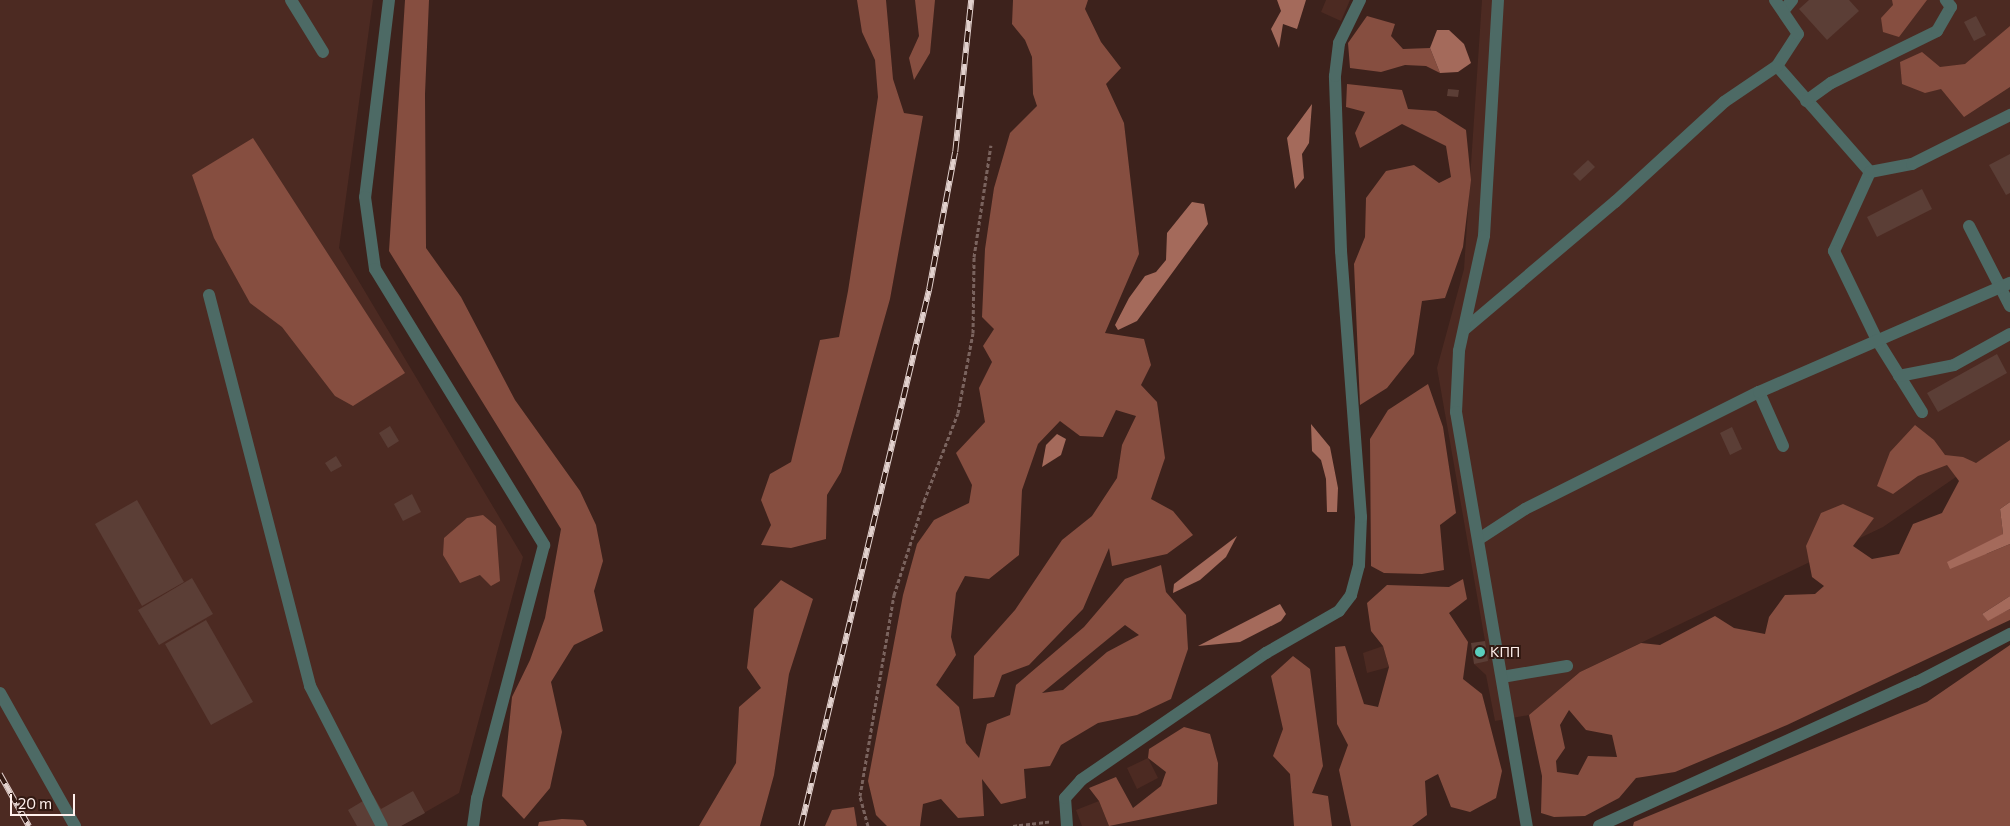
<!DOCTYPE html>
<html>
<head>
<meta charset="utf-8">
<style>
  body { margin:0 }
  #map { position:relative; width:2010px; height:826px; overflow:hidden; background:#3d221c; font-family:Commissioner,sans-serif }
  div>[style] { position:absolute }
  .built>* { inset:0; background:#4c2a22 }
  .forest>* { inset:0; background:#864e40 }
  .water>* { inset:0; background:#a46a5b }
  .building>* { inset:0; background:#5b3e36 }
  .path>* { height:3px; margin-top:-1.5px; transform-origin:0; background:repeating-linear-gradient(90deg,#7a635e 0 4px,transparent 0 6.5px) }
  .lane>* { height:12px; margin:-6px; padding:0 6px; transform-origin:6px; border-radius:6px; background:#4d6a65 }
  .street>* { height:12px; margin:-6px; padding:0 6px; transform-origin:6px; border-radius:6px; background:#4d6a65 }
  .rail>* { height:5.5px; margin-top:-2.75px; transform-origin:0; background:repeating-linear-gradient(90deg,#321912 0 11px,#e2d1cd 0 22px); box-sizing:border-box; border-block:1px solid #e2d1cd }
  .dots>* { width:14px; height:14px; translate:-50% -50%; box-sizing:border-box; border:2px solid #321912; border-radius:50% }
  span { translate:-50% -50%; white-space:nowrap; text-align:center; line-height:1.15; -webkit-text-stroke:4px #321912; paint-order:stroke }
  .poi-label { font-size:14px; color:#fff0ec }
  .left { translate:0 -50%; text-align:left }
  .scale { position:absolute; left:10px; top:794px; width:65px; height:22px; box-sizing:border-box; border:2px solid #fff0ec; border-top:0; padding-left:6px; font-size:15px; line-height:18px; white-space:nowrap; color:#fff0ec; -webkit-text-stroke:4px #321912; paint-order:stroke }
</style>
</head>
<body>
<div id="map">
  <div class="built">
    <i style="clip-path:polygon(0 0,373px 0,339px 248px,523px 557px,459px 793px,401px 826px,0 826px)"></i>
    <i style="clip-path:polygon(1326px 0,1350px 0,1341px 21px,1321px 12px)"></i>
    <i style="clip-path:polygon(1482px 0,2010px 0,2010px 440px,1883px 527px,1580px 672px,1529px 715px,1495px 721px,1486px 675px,1474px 664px,1485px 641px,1437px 368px,1464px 269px)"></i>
    <i style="clip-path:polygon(1383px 646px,1389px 667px,1367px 673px,1363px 653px)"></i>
    <i style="clip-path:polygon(1148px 758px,1158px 778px,1137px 789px,1127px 768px)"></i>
    <i style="clip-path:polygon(1099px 801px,1109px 826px,1082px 826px,1076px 810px)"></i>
  </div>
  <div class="forest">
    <i style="clip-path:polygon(405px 0,429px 0,425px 94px,426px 248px,461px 297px,515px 400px,580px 491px,596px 525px,603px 561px,594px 591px,603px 631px,574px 645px,551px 682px,562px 732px,550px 788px,524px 819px,502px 796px,512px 697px,530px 660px,545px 618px,561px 529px,389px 251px)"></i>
    <i style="clip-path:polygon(857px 0,886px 0,893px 79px,904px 113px,923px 116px,890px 299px,841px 472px,827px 495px,826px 539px,791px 548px,761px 545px,771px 525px,761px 500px,770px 474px,791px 462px,820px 340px,839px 337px,848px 291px,878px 97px,875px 60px,862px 32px)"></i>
    <i style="clip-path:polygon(915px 0,935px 0,930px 53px,914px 80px,909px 58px,919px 36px)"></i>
    <i style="clip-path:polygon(evenodd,1013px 0,1088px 0,1085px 9px,1101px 42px,1121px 68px,1106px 84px,1124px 123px,1139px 254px,1105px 333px,1144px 339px,1151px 365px,1141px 385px,1157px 402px,1165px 458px,1151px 499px,1173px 511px,1193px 535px,1167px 554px,1112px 566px,1109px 548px,1083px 609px,1029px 665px,1002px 675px,994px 697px,973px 699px,974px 656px,1015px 610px,1062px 540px,1092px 516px,1117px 478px,1122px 445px,1136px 416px,1116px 410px,1103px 437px,1080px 436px,1060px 421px,1038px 444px,1022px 490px,1019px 555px,989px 579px,965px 576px,956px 593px,951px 637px,956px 655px,936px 685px,959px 707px,966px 743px,979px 758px,987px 724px,1010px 715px,1016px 685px,1084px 627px,1125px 579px,1161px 565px,1166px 592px,1186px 615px,1188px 649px,1171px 699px,1137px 715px,1098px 723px,1061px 745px,1050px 766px,1024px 769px,1026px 798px,1001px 804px,982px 779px,984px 816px,958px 818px,941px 799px,923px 804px,920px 826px,887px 826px,876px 815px,868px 781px,903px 595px,917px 544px,934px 520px,969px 503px,972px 485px,956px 453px,985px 422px,979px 388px,992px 362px,983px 346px,994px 329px,982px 317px,985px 249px,994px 188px,1010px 133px,1037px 106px,1033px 94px,1032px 57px,1025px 40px,1012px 24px,1013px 0,1125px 625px,1139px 635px,1107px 652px,1063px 690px,1042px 693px,1125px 625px)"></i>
    <i style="clip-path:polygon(1892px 0,1927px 0,1899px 37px,1883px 32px,1881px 18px,1893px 5px)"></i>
    <i style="clip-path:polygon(1367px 16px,1395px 24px,1391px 36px,1403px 49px,1430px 48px,1440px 73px,1426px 66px,1405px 65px,1381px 72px,1350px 68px,1348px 43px)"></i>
    <i style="clip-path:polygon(2010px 26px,2010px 87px,1964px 117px,1941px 89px,1925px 93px,1902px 84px,1900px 62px,1922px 52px,1940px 67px,1965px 64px)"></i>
    <i style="clip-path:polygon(1347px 84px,1402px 90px,1408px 109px,1436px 111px,1466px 130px,1471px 180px,1463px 247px,1445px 298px,1422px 301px,1414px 354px,1387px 388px,1360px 405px,1354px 264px,1365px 237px,1366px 198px,1386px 171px,1414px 165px,1439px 183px,1451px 177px,1446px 146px,1402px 124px,1360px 148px,1355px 133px,1365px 112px,1346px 107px)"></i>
    <i style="clip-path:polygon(253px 138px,405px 373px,353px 406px,335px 396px,282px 327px,250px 303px,214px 238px,192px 175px)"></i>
    <i style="clip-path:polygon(1428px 384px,1443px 427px,1456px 513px,1440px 525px,1444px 570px,1422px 574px,1384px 573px,1371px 566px,1370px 439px,1388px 410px)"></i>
    <i style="clip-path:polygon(evenodd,1915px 425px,1934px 440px,1945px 455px,1963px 457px,1976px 463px,2010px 440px,2010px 502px,2000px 509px,2003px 534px,1986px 554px,2010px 544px,2010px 596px,1982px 614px,1988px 620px,2010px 609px,2010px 620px,1787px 725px,1675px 772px,1636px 778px,1619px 798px,1585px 816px,1554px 817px,1541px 813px,1542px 776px,1529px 715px,1580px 672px,1641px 643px,1660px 645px,1715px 616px,1734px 628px,1765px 634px,1769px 617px,1785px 595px,1815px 594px,1824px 586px,1812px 577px,1806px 546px,1821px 513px,1843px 504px,1874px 518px,1853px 546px,1872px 559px,1899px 554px,1913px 524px,1942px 513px,1959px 481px,1947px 465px,1918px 476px,1893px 494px,1877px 486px,1890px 452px,1915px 425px,1569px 710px,1586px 730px,1612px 735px,1617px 757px,1588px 756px,1578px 775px,1557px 772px,1556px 761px,1565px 748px,1560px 725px,1569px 710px)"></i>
    <i style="clip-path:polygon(483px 515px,496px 526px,500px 581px,491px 586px,480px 575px,460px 583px,443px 555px,444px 538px,467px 518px)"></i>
    <i style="clip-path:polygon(1463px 579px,1467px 599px,1449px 613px,1468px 642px,1463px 679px,1482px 694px,1502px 771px,1496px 798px,1470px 812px,1451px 807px,1438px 774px,1425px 781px,1427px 815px,1412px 826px,1351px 826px,1339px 770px,1348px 745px,1337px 724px,1335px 647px,1345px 646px,1364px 704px,1378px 707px,1389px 667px,1383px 646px,1371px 631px,1367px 603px,1387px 585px,1449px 587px)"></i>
    <i style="clip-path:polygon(781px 580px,813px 599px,789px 674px,774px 775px,760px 826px,699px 826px,736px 763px,739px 707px,761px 688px,747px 668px,754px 609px)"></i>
    <i style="clip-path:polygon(2010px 645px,2010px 826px,1633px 826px,1634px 822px,1927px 702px)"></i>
    <i style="clip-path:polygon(1293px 656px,1310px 669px,1323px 766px,1312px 793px,1328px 796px,1332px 826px,1294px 826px,1290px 774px,1273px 756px,1283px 729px,1271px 676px)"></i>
    <i style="clip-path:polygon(1184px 727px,1210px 734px,1218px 763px,1217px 804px,1109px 826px,1099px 801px,1089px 788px,1116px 777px,1133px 808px,1161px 786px,1166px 772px,1148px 758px,1149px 749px)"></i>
    <i style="clip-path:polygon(854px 807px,857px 826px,825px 826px,832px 810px)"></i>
    <i style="clip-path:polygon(562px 819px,583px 820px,587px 826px,538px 826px,539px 822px)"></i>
  </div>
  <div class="water">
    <i style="clip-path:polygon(1277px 0,1306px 0,1297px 29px,1283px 24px,1279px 48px,1271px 29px,1281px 11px)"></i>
    <i style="clip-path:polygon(1437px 30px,1449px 30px,1464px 44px,1471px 63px,1458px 72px,1440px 73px,1430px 48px)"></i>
    <i style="clip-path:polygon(1312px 104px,1309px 143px,1302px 154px,1304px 178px,1295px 189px,1287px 138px)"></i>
    <i style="clip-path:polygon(1192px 202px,1204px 204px,1208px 224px,1137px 321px,1118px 330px,1115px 325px,1129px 298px,1145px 276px,1156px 272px,1166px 260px,1167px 233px)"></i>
    <i style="clip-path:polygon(1311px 424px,1330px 447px,1338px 488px,1337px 512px,1327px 512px,1326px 479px,1321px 460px,1312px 451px)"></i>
    <i style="clip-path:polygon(1057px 434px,1066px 439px,1061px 455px,1042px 467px,1046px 445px)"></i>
    <i style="clip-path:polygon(2010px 502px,2010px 544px,1950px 569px,1947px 562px,2003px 534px,2000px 509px)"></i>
    <i style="clip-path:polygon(1237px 536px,1226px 557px,1200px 580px,1173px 593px,1174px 584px)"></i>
    <i style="clip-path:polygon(2010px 596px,2010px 609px,1988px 621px,1982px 614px)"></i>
    <i style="clip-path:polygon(1280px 604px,1286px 614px,1281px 621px,1240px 642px,1198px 646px)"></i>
  </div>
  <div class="building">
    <i style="clip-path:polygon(1809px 0,1849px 0,1859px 11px,1827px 40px,1799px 9px)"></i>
    <i style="clip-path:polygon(1976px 16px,1986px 35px,1974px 41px,1964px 22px)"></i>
    <i style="clip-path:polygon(1448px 89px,1459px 90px,1458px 97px,1447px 96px)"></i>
    <i style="clip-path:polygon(2010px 154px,2010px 193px,2006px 195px,1989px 165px)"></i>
    <i style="clip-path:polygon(1588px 160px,1595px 167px,1580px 181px,1573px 174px)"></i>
    <i style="clip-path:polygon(1922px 189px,1932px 209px,1877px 237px,1867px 217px)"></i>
    <i style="clip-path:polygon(1997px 354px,2007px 373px,1938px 412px,1927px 393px)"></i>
    <i style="clip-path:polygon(390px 426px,399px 441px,388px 448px,379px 433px)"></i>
    <i style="clip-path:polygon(1732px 427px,1742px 449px,1730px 455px,1720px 433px)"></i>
    <i style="clip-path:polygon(336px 456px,342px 466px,331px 472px,325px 463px)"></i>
    <i style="clip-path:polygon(412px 494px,421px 512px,403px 521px,394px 504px)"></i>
    <i style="clip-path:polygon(137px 500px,184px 582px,142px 606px,95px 524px)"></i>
    <i style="clip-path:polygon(192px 578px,213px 614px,159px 645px,138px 610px)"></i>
    <i style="clip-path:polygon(206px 620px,253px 702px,211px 725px,165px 644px)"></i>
    <i style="clip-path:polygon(1485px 641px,1488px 661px,1474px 664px,1471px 643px)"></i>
    <i style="clip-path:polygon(413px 791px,425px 813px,401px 826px,357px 826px,348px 810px,373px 795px,381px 809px)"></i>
  </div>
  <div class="path">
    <i style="left:868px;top:826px;width:31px;rotate:-105deg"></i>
    <i style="left:860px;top:796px;width:204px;rotate:-80.4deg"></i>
    <i style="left:894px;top:595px;width:99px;rotate:-72.3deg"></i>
    <i style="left:924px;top:501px;width:94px;rotate:-68.9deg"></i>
    <i style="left:958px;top:413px;width:81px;rotate:-79.4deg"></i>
    <i style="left:973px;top:333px;width:76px;rotate:-89.2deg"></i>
    <i style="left:974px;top:257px;width:113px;rotate:-81.4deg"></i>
    <i style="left:1013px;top:826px;width:38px;rotate:-7deg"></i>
  </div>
  <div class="lane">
    <i style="left:291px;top:0;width:61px;rotate:58.4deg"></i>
    <i style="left:389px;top:0;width:198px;rotate:96.9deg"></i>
    <i style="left:365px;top:197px;width:73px;rotate:82.1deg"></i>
    <i style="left:375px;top:269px;width:324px;rotate:58.5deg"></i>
    <i style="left:544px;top:545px;width:262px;rotate:104.8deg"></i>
    <i style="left:477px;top:798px;width:28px;rotate:98deg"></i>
    <i style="left:1784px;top:10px;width:13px;rotate:-51deg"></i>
    <i style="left:1777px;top:66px;width:141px;rotate:48.7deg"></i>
    <i style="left:1870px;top:172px;width:87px;rotate:114.5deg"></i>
    <i style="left:1834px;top:251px;width:99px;rotate:64.2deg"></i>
    <i style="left:1877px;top:340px;width:85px;rotate:58deg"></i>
    <i style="left:1806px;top:101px;width:31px;rotate:-36deg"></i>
    <i style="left:1831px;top:83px;width:118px;rotate:-26.1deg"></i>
    <i style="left:1937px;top:31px;width:28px;rotate:-60deg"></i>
    <i style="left:1951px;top:7px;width:9px;rotate:-126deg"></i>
    <i style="left:1870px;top:172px;width:43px;rotate:-10.8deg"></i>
    <i style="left:1912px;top:164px;width:110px;rotate:-26.6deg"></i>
    <i style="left:1969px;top:226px;width:90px;rotate:62.9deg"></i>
    <i style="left:209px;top:295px;width:404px;rotate:75.5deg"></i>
    <i style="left:310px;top:686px;width:157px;rotate:62.8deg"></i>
    <i style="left:1465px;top:329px;width:197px;rotate:-40.3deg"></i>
    <i style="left:1615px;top:202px;width:148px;rotate:-42.5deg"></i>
    <i style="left:1724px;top:102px;width:64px;rotate:-34.2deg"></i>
    <i style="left:1777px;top:66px;width:38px;rotate:-57deg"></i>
    <i style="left:1798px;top:34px;width:41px;rotate:-124.1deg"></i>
    <i style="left:1899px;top:376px;width:56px;rotate:-11.3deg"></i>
    <i style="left:1954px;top:365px;width:64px;rotate:-29deg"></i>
    <i style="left:1759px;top:392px;width:59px;rotate:66deg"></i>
    <i style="left:1479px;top:539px;width:55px;rotate:-33.1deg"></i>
    <i style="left:1525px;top:509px;width:262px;rotate:-26.6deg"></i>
    <i style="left:1759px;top:392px;width:274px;rotate:-23.5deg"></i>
    <i style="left:1502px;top:677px;width:66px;rotate:-9.6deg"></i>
    <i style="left:0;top:693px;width:153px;rotate:60.6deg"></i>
    <i style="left:1067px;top:826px;width:28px;rotate:-94deg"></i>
    <i style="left:1065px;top:798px;width:24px;rotate:-48deg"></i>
    <i style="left:1081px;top:780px;width:224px;rotate:-34.5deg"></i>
    <i style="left:1266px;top:653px;width:84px;rotate:-29.9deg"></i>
    <i style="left:1339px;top:611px;width:20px;rotate:-53deg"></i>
    <i style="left:1351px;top:595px;width:31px;rotate:-75deg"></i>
    <i style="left:1359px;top:565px;width:48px;rotate:-87.6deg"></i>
    <i style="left:1361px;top:517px;width:267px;rotate:-94.3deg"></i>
    <i style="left:1341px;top:251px;width:175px;rotate:-92deg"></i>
    <i style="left:1335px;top:76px;width:33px;rotate:-83deg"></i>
    <i style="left:1339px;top:43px;width:48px;rotate:-64deg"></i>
    <i style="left:1599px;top:826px;width:349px;rotate:-24.4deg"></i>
    <i style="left:1917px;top:682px;width:105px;rotate:-27.3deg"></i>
  </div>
  <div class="street">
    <i style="left:1498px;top:0;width:236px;rotate:93.4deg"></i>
    <i style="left:1484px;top:236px;width:118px;rotate:102.3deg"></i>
    <i style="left:1459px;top:351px;width:61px;rotate:92.8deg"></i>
    <i style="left:1456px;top:412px;width:420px;rotate:80.3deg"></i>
  </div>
  <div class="rail">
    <i style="left:0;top:774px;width:60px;rotate:60.9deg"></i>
    <i style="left:801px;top:826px;width:552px;rotate:-76.59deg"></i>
    <i style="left:929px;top:289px;width:139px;rotate:-79.3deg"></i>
    <i style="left:955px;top:152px;width:153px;rotate:-84deg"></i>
  </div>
  <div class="dots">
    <i style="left:1480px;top:652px;background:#5acebd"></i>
  </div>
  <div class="poi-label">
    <span class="left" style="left:1490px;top:652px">КПП</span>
  </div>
  <div class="scale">20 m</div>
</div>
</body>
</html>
